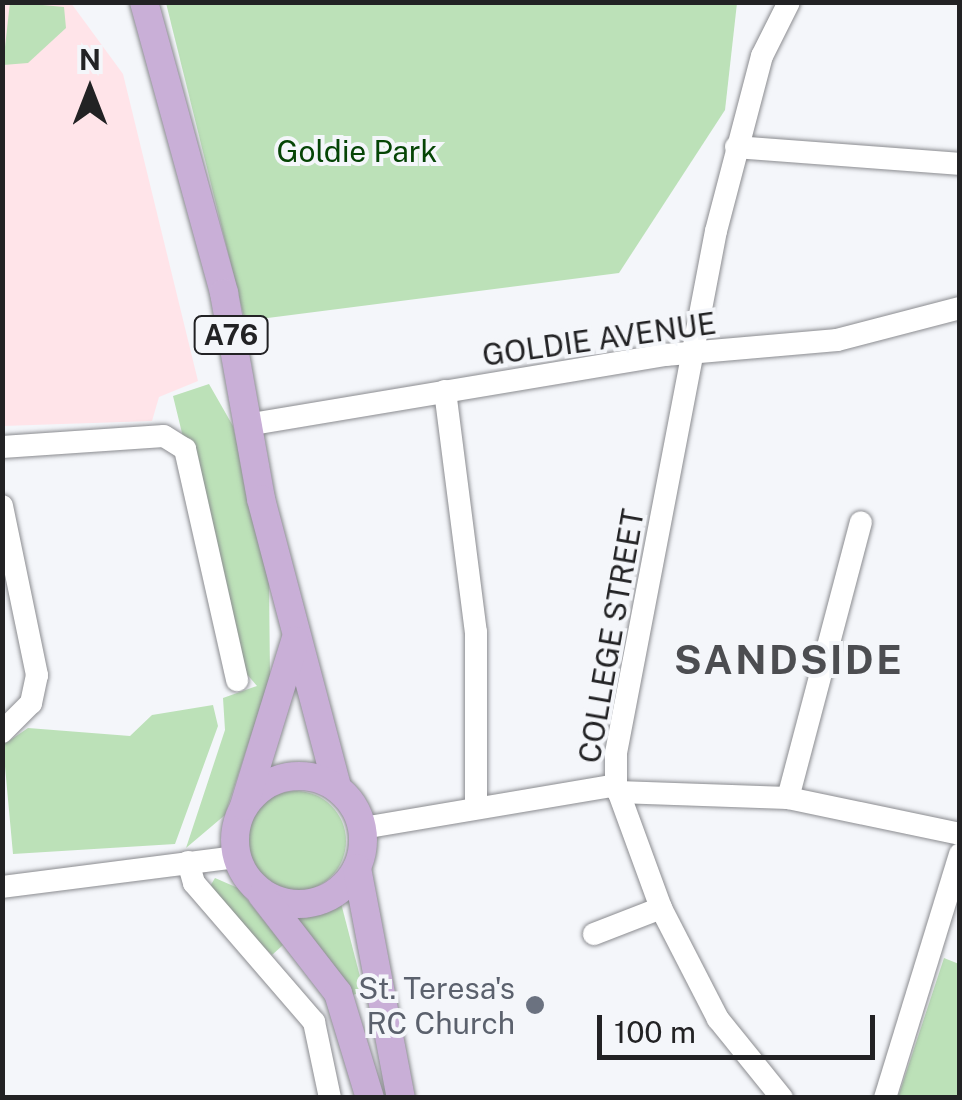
<!DOCTYPE html>
<html>
<head>
<meta charset="utf-8">
<style>
  body { margin:0 }
  #map { position:relative; width:962px; height:1100px; overflow:hidden; background:#f4f6fa; font-family:"Public Sans",sans-serif }
  div>[style] { position:absolute }
  .commercial>* { inset:0; background:#ffe4e9 }
  .green>* { inset:0; background:#bce1b8 }
  .round { border-radius:50% }
  .roads { filter:drop-shadow(0 0 2px #8b8c90) drop-shadow(0 0 2px #8b8c90) }
  .minor>* { height:22px; margin:-11px; padding:0 11px; transform-origin:11px; border-radius:11px; background:#fff }
  .major>* { height:28px; margin:-14px; padding:0 14px; transform-origin:14px; border-radius:14px; background:#c9afd7 }
  .major>.ring { margin:-14px; padding:0; box-sizing:content-box; background:none; border:28px solid #c9afd7; border-radius:50% }
  .dots>* { width:28px; height:28px; translate:-50% -50%; box-sizing:border-box; border:5px solid #f4f6fa; border-radius:50% }
  span { translate:-50% -50%; white-space:nowrap; text-align:center; line-height:1.15; -webkit-text-stroke:8px #f4f6fa; paint-order:stroke }
  .shield-label span { padding:2px 8px; background:#f4f6fa; border:2px solid; border-radius:8px; -webkit-text-stroke-width:0 }
  .shield-label { font-size:28px; color:#222224; font-weight:700 }
  .park-label { font-size:30px; color:#054405 }
  .street-label { font-size:30px; color:#222224 }
  .worship-label { font-size:30px; color:#5b616d }
  .right { translate:-100% -50%; text-align:right }
  .district-label { font-size:40px; color:#4c4d51; font-weight:700; letter-spacing:2.5px }
  .frame { position:absolute; inset:0; border:5px solid #222224; pointer-events:none }
  .north { position:absolute; left:40px; top:40px; width:100px; height:100px; -webkit-text-stroke:8px #f4f6fa; paint-order:stroke; rotate:0deg; font-size:28px; font-weight:700; line-height:40px; text-align:center; color:#222224 }
  .north::after { content:''; display:block; margin:auto; width:35px; height:45px; background:#222224; clip-path:polygon(50% 0,100% 100%,50% 72%,0 100%) }
  .scale { position:absolute; left:597px; top:1015px; width:278px; height:45px; box-sizing:border-box; border:5px solid #222224; border-top:0; padding-left:12px; font-size:30px; line-height:35px; white-space:nowrap; color:#222224; -webkit-text-stroke:8px #f4f6fa; paint-order:stroke }
</style>
</head>
<body>
<div id="map">
  <div class="commercial">
    <i style="clip-path:polygon(3px 3px,71px 3px,123px 74px,198px 381px,159px 397px,152px 421px,3px 426px)"></i>
  </div>
  <div class="green">
    <i style="clip-path:polygon(10px 2px,64px 7px,66px 28px,28px 63px,3px 65px)"></i>
    <i style="clip-path:polygon(166px 3px,737px 3px,725px 110px,619px 273px,245px 321px)"></i>
    <i style="clip-path:polygon(209px 384px,233px 426px,269px 583px,270px 677px,225px 815px,186px 848px,225px 730px,223px 698px,257px 686px,238px 664px,173px 396px)"></i>
    <i style="clip-path:polygon(213px 705px,218px 726px,175px 844px,13px 854px,3px 745px,28px 728px,130px 736px,152px 715px)"></i>
    <i class="round" style="left:246px;top:791px;width:100px;height:100px"></i>
    <i style="clip-path:polygon(215px 878px,238px 888px,283px 945px,272px 955px,217px 901px,209px 888px)"></i>
    <i style="clip-path:polygon(341px 903px,364px 992px,348px 996px,294px 916px)"></i>
    <i style="clip-path:polygon(944px 958px,959px 964px,959px 1097px,898px 1097px)"></i>
  </div>
  <div class="roads">
    <div class="minor">
      <i style="left:736px;top:147px;width:225px;rotate:4.3deg"></i>
      <i style="left:445px;top:391px;width:243px;rotate:82.7deg"></i>
      <i style="left:476px;top:632px;width:174px;rotate:90deg"></i>
      <i style="left:246px;top:425px;width:425px;rotate:-9.5deg"></i>
      <i style="left:665px;top:355px;width:173px;rotate:-5deg"></i>
      <i style="left:837px;top:340px;width:127px;rotate:-14.6deg"></i>
      <i style="left:2px;top:447px;width:162px;rotate:-3.9deg"></i>
      <i style="left:164px;top:436px;width:25px;rotate:32deg"></i>
      <i style="left:185px;top:449px;width:237px;rotate:77.3deg"></i>
      <i style="left:2px;top:506px;width:173px;rotate:78.3deg"></i>
      <i style="left:37px;top:675px;width:29px;rotate:102deg"></i>
      <i style="left:31px;top:703px;width:41px;rotate:135deg"></i>
      <i style="left:618px;top:792px;width:170px;rotate:2deg"></i>
      <i style="left:788px;top:798px;width:176px;rotate:11.8deg"></i>
      <i style="left:788px;top:798px;width:285px;rotate:-75.2deg"></i>
      <i style="left:363px;top:828px;width:257px;rotate:-9.6deg"></i>
      <i style="left:188px;top:862px;width:22px;rotate:74deg"></i>
      <i style="left:194px;top:883px;width:184px;rotate:49.2deg"></i>
      <i style="left:314px;top:1022px;width:78px;rotate:78.1deg"></i>
      <i style="left:2px;top:887px;width:237px;rotate:-7.3deg"></i>
      <i style="left:594px;top:934px;width:72px;rotate:-21.2deg"></i>
      <i style="left:782px;top:1098px;width:102px;rotate:-129deg"></i>
      <i style="left:718px;top:1019px;width:125px;rotate:-117.2deg"></i>
      <i style="left:661px;top:908px;width:131px;rotate:-110.1deg"></i>
      <i style="left:616px;top:785px;width:32px;rotate:-90deg"></i>
      <i style="left:616px;top:753px;width:531px;rotate:-79.16deg"></i>
      <i style="left:716px;top:231px;width:181px;rotate:-75.3deg"></i>
      <i style="left:762px;top:56px;width:60px;rotate:-63.4deg"></i>
      <i style="left:885px;top:1098px;width:255px;rotate:-72.9deg"></i>
    </div>
    <div class="major">
      <i style="left:144px;top:2px;width:302px;rotate:74.6deg"></i>
      <i style="left:224px;top:293px;width:209px;rotate:79.8deg"></i>
      <i style="left:261px;top:499px;width:298px;rotate:75.2deg"></i>
      <i class="ring" style="left:235px;top:776px;width:100px;height:100px"></i>
      <i style="left:244px;top:806px;width:173px;rotate:-72.8deg"></i>
      <i style="left:357px;top:868px;width:234px;rotate:79.2deg"></i>
      <i style="left:262px;top:895px;width:124px;rotate:52.2deg"></i>
      <i style="left:338px;top:993px;width:110px;rotate:73.1deg"></i>
    </div>
  </div>
  <div class="dots">
    <i style="left:535px;top:1005px;background:#6b7280"></i>
  </div>
  <div class="shield-label">
    <span style="left:231px;top:335px">A76</span>
  </div>
  <div class="park-label">
    <span style="left:357px;top:151px">Goldie Park</span>
  </div>
  <div class="street-label">
    <span style="left:599px;top:339px;rotate:-8deg">GOLDIE AVENUE</span>
    <span style="left:611px;top:636px;rotate:-80deg">COLLEGE STREET</span>
  </div>
  <div class="worship-label">
    <span class="right" style="left:515px;top:1005px">St. Teresa's<br>RC Church</span>
  </div>
  <div class="district-label">
    <span style="left:789px;top:660px">SANDSIDE</span>
  </div>
  <div class="frame"></div>
  <div class="north">N</div>
  <div class="scale">100 m</div>
</div>
</body>
</html>
